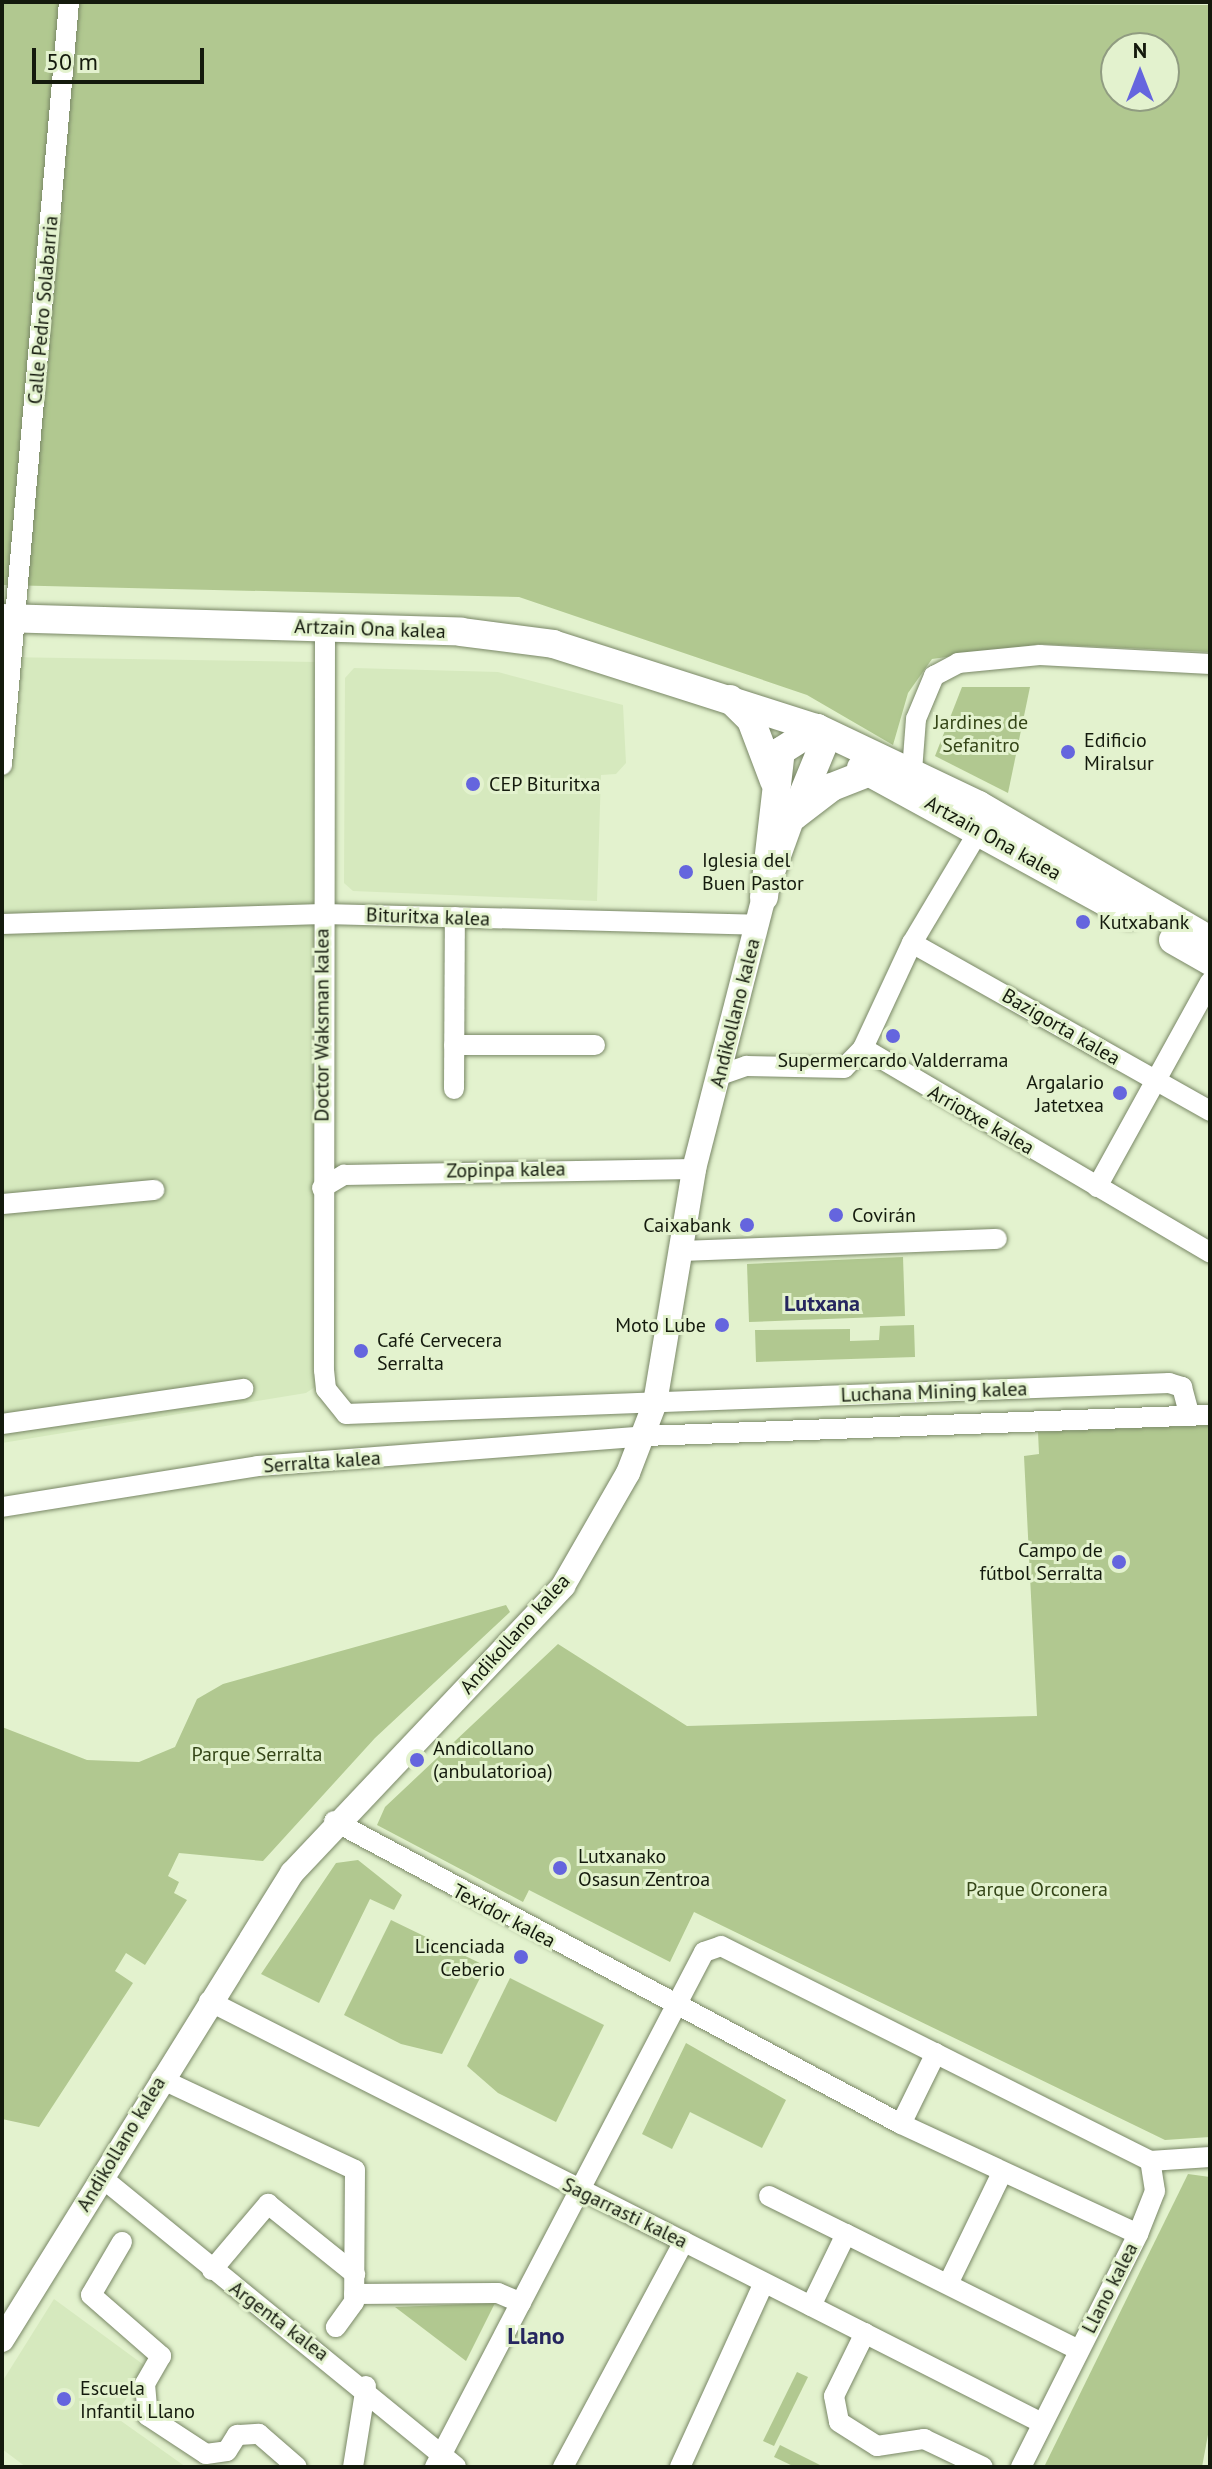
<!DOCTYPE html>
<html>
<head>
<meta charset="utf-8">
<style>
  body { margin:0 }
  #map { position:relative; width:1212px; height:2469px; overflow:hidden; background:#e3f2ce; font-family:"PT Sans",sans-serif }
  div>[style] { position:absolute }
  .built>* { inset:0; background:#d6e9be }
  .green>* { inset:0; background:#b1c890 }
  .roads { filter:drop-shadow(0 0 2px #798766) drop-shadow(0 0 2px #798766) }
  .minor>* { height:20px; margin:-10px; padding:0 10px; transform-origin:10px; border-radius:10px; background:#fff }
  .tertiary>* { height:24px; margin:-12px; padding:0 12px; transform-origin:12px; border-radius:12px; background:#fff }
  .secondary>* { height:28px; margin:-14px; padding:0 14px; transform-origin:14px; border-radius:14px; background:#fff }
  .dots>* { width:22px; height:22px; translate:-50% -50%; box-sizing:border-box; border:4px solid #e3f2ce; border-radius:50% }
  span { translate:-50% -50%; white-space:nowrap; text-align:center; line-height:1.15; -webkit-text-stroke:6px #e3f2ce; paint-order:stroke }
  .street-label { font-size:20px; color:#141a0d }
  .park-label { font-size:20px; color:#344517 }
  .poi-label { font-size:20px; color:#141a0d }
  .left { translate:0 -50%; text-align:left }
  .right { translate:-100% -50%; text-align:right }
  .neighbourhood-label { font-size:22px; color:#26265f; font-weight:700 }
  .quarter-label { font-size:24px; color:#26265f; font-weight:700 }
  .frame { position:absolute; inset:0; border:4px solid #141a0d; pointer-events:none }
  .north { position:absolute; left:1100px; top:32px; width:80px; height:80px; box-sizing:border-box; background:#e3f2ce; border:2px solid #909c81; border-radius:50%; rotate:0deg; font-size:22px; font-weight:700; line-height:32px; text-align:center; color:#141a0d }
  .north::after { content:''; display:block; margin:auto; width:28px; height:36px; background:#6565de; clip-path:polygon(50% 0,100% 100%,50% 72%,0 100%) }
  .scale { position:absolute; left:32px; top:48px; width:172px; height:36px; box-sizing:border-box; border:4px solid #141a0d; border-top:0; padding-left:10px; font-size:24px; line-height:28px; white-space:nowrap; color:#141a0d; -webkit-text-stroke:6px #e3f2ce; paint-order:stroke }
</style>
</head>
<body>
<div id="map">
  <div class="built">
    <i style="clip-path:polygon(2px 657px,316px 662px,318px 1385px,306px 1393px,2px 1443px)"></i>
    <i style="clip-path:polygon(354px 668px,498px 672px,623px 705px,626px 763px,616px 774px,601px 775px,597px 901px,353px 891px,344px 883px,345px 678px)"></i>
    <i style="clip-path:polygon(54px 2299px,148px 2368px,114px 2416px,186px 2467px,26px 2467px,2px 2449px,2px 2382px)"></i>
  </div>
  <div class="green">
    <i style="clip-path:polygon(evenodd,2px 2px,1210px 5px,1210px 652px,1041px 644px,932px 659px,908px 693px,893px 745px,807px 695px,519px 597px,2px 585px,2px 2px,1116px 48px,1164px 48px,1164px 96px,1116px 96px,1116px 48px)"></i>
    <i style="clip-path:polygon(962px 687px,1030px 687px,1008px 793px,935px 756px)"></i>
    <i style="clip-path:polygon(903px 1257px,905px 1316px,749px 1322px,747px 1264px)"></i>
    <i style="clip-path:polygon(914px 1325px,915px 1357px,756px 1362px,755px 1330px,850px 1329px,850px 1341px,879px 1340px,880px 1326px)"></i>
    <i style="clip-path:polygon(1210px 1425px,1210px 2137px,1165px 2140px,694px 1912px,670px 1962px,529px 1890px,523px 1902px,377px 1825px,385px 1807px,558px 1644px,687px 1726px,1037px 1716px,1024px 1456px,1039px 1454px,1038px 1432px)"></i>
    <i style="clip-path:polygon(506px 1605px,510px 1612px,375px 1738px,263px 1861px,179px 1853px,168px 1876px,179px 1882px,174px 1893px,187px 1900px,145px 1965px,126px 1953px,115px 1971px,133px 1983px,39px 2127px,2px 2119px,2px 1727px,87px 1760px,139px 1762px,175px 1747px,197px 1699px,223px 1684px)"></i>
    <i style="clip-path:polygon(358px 1860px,402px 1895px,394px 1910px,370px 1899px,319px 2003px,261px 1974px,336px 1863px)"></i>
    <i style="clip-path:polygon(391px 1920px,486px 1966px,442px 2054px,401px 2044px,344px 2015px)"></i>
    <i style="clip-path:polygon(510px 1978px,604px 2025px,556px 2122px,498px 2093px,467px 2066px)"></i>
    <i style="clip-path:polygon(686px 2043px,786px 2100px,762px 2148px,690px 2112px,672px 2149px,642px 2134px)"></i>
    <i style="clip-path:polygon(1188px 2174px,1210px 2177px,1210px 2424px,1202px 2467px,1044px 2467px)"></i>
    <i style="clip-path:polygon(495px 2303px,466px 2361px,395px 2307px)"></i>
    <i style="clip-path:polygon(797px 2372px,808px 2377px,774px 2446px,763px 2441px)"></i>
    <i style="clip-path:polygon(780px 2445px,824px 2467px,795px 2467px,774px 2457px)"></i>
  </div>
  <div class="roads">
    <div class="minor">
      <i style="left:325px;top:628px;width:742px;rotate:90.08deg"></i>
      <i style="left:324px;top:1370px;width:19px;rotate:84deg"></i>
      <i style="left:326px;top:1389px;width:32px;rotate:51deg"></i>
      <i style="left:346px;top:1414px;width:824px;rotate:-2.16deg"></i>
      <i style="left:1169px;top:1383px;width:14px;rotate:17deg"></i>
      <i style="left:1182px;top:1387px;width:30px;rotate:75deg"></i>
      <i style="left:2px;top:765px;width:766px;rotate:-84.98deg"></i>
      <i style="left:912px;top:771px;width:52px;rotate:-85.6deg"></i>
      <i style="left:916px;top:719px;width:47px;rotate:-67.3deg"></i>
      <i style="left:934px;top:676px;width:27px;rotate:-28deg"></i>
      <i style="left:958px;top:663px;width:82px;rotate:-5.6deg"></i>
      <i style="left:1040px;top:655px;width:170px;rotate:3deg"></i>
      <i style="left:2px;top:924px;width:321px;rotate:-1.8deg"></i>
      <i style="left:323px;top:914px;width:435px;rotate:1.4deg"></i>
      <i style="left:912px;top:943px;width:342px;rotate:29.4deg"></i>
      <i style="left:454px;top:1045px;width:141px"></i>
      <i style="left:863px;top:1048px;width:403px;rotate:30.5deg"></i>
      <i style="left:720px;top:1075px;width:28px;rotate:-19deg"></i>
      <i style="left:746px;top:1066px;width:98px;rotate:1.2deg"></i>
      <i style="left:844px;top:1068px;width:28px;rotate:-46deg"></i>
      <i style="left:863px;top:1048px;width:116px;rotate:-65deg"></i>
      <i style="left:912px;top:943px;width:141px;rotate:-59.2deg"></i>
      <i style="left:454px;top:1089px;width:172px;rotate:-89.7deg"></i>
      <i style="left:1097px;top:1187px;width:234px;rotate:-61.1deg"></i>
      <i style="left:322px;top:1188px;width:26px;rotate:-31deg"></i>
      <i style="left:344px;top:1175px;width:350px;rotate:-1deg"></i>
      <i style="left:2px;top:1204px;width:153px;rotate:-5.3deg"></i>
      <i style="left:679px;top:1251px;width:318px;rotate:-2.2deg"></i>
      <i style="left:2px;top:1424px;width:244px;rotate:-8.3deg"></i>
      <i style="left:2px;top:1507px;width:259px;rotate:-9.1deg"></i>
      <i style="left:258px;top:1466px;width:388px;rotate:-4.4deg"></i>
      <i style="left:645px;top:1436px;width:565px;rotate:-2.13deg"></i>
      <i style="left:334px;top:1821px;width:643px;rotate:28.12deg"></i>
      <i style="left:901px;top:2124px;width:261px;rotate:24.9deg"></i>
      <i style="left:209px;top:2001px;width:934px;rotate:26.87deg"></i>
      <i style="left:161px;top:2079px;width:214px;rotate:25.1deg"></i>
      <i style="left:355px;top:2170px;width:132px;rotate:90.4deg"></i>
      <i style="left:354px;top:2302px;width:31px;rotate:126deg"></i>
      <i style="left:901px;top:2124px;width:79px;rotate:-63.8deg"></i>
      <i style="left:1150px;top:2161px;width:60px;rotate:-3.8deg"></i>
      <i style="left:101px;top:2177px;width:458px;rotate:39.2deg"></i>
      <i style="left:769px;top:2196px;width:86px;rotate:26.3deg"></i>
      <i style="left:122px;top:2242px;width:61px;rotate:120.3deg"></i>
      <i style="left:91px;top:2295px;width:93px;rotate:41.1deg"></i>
      <i style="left:161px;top:2356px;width:32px;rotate:120deg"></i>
      <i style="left:145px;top:2384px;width:32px;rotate:85deg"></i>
      <i style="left:148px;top:2416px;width:69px;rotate:33.2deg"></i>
      <i style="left:206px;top:2454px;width:21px;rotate:-8deg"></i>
      <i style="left:227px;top:2451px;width:19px;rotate:-58deg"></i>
      <i style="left:237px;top:2435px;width:22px;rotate:-3deg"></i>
      <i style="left:259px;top:2434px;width:50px;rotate:41deg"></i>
      <i style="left:212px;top:2270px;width:87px;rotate:-49.7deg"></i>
      <i style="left:268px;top:2204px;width:112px;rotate:38.8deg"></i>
      <i style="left:948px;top:2284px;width:123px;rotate:-64.1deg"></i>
      <i style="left:354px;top:2294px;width:144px;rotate:-0.4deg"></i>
      <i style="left:498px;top:2293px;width:25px;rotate:23deg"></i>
      <i style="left:811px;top:2306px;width:80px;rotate:-64.1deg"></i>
      <i style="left:846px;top:2234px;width:260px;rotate:26.5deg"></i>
      <i style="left:865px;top:2333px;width:70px;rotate:116.2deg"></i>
      <i style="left:834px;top:2396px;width:26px;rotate:79deg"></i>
      <i style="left:839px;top:2422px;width:45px;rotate:32.3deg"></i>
      <i style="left:877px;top:2446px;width:48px;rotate:-8.5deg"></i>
      <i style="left:924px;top:2439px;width:65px;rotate:25.4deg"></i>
      <i style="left:353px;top:2467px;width:82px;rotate:-80.9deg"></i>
      <i style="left:435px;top:2467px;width:581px;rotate:-62.42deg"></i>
      <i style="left:704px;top:1952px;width:18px;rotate:-19deg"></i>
      <i style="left:721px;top:1946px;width:480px;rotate:26.6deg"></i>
      <i style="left:563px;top:2467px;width:256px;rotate:-61.8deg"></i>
      <i style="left:680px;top:2467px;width:202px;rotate:-65.5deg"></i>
      <i style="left:1021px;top:2467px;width:261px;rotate:-63.3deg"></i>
      <i style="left:1138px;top:2234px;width:46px;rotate:-68.4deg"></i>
      <i style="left:1155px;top:2191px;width:30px;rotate:-99deg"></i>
    </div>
    <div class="tertiary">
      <i style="left:2px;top:2340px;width:550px;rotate:-58.16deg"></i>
      <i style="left:292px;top:1873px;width:395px;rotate:-46.6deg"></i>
      <i style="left:563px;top:1586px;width:130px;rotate:-60.1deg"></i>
      <i style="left:628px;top:1473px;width:75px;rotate:-68.9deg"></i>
      <i style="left:655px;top:1403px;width:237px;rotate:-80.5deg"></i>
      <i style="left:694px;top:1169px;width:281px;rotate:-75.6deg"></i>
      <i style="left:764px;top:897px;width:85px;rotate:-70.1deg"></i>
    </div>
    <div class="secondary">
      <i style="left:2px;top:618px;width:459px;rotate:1.7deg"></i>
      <i style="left:461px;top:632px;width:93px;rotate:7.4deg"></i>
      <i style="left:553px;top:644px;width:277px;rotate:17.7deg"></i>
      <i style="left:817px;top:728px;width:179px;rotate:25.4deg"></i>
      <i style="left:979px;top:805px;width:268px;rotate:30.3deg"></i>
      <i style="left:730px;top:699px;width:30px;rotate:45deg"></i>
      <i style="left:751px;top:720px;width:65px;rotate:69.3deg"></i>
      <i style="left:861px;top:768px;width:306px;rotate:28.7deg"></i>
      <i style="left:794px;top:816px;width:74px;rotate:-67.6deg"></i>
      <i style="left:793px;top:817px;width:49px;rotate:-37.6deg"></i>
      <i style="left:832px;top:787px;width:41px;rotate:-21.5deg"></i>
      <i style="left:764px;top:897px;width:147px;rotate:-83.4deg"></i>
      <i style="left:781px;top:751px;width:43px;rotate:-32.6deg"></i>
      <i style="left:1173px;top:940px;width:43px;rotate:29.6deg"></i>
    </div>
  </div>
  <div class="dots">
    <i style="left:1068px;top:752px;background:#6565de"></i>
    <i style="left:473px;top:784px;background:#6565de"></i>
    <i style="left:686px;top:872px;background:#6565de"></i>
    <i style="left:1083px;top:922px;background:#6565de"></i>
    <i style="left:893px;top:1036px;background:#6565de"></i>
    <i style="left:1120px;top:1093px;background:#6565de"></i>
    <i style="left:836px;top:1215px;background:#6565de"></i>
    <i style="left:747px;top:1225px;background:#6565de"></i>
    <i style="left:722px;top:1325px;background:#6565de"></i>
    <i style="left:361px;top:1351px;background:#6565de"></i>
    <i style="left:1119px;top:1562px;background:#6565de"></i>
    <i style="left:417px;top:1760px;background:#6565de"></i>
    <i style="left:560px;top:1868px;background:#6565de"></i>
    <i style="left:521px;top:1957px;background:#6565de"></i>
    <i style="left:64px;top:2399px;background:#6565de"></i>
  </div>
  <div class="street-label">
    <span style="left:43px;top:310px;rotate:-85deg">Calle Pedro Solabarria</span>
    <span style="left:370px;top:629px;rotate:2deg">Artzain Ona kalea</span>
    <span style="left:993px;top:838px;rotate:29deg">Artzain Ona kalea</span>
    <span style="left:428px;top:917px;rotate:2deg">Bituritxa kalea</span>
    <span style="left:735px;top:1013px;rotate:-76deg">Andikollano kalea</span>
    <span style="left:322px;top:1025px;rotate:-90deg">Doctor Waksman kalea</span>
    <span style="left:1061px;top:1027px;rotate:30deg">Bazigorta kalea</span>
    <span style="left:981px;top:1120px;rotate:30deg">Arriotxe kalea</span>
    <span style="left:506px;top:1170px;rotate:-1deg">Zopinpa kalea</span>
    <span style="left:934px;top:1392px;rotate:-2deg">Luchana Mining kalea</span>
    <span style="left:322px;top:1462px;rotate:-4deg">Serralta kalea</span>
    <span style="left:515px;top:1634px;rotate:-48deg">Andikollano kalea</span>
    <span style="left:504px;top:1916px;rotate:28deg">Texidor kalea</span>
    <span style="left:121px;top:2144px;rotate:-59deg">Andikollano kalea</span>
    <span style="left:625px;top:2213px;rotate:26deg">Sagarrasti kalea</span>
    <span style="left:1110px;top:2288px;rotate:-63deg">Llano kalea</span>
    <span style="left:279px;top:2321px;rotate:37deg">Argenta kalea</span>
  </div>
  <div class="park-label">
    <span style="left:981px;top:734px">Jardines de<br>Sefanitro</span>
    <span style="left:257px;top:1754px">Parque Serralta</span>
    <span style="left:1037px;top:1889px">Parque Orconera</span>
  </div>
  <div class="poi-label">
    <span class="left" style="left:1084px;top:752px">Edificio<br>Miralsur</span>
    <span class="left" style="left:489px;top:784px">CEP Bituritxa</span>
    <span class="left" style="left:702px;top:872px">Iglesia del<br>Buen Pastor</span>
    <span class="left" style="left:1099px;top:922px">Kutxabank</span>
    <span style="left:893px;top:1060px">Supermercardo Valderrama</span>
    <span class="right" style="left:1104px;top:1094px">Argalario<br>Jatetxea</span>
    <span class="left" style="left:852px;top:1215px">Covirán</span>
    <span class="right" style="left:731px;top:1225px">Caixabank</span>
    <span class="right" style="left:706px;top:1325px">Moto Lube</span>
    <span class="left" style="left:377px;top:1352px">Café Cervecera<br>Serralta</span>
    <span class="right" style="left:1103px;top:1562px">Campo de<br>fútbol Serralta</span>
    <span class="left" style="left:433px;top:1760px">Andicollano<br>(anbulatorioa)</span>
    <span class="left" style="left:578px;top:1868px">Lutxanako<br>Osasun Zentroa</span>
    <span class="right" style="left:505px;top:1958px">Licenciada<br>Ceberio</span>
    <span class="left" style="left:80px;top:2400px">Escuela<br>Infantil Llano</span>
  </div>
  <div class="neighbourhood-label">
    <span style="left:822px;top:1304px">Lutxana</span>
  </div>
  <div class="quarter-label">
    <span style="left:536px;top:2336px">Llano</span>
  </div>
  <div class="frame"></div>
  <div class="north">N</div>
  <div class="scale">50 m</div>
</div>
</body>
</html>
